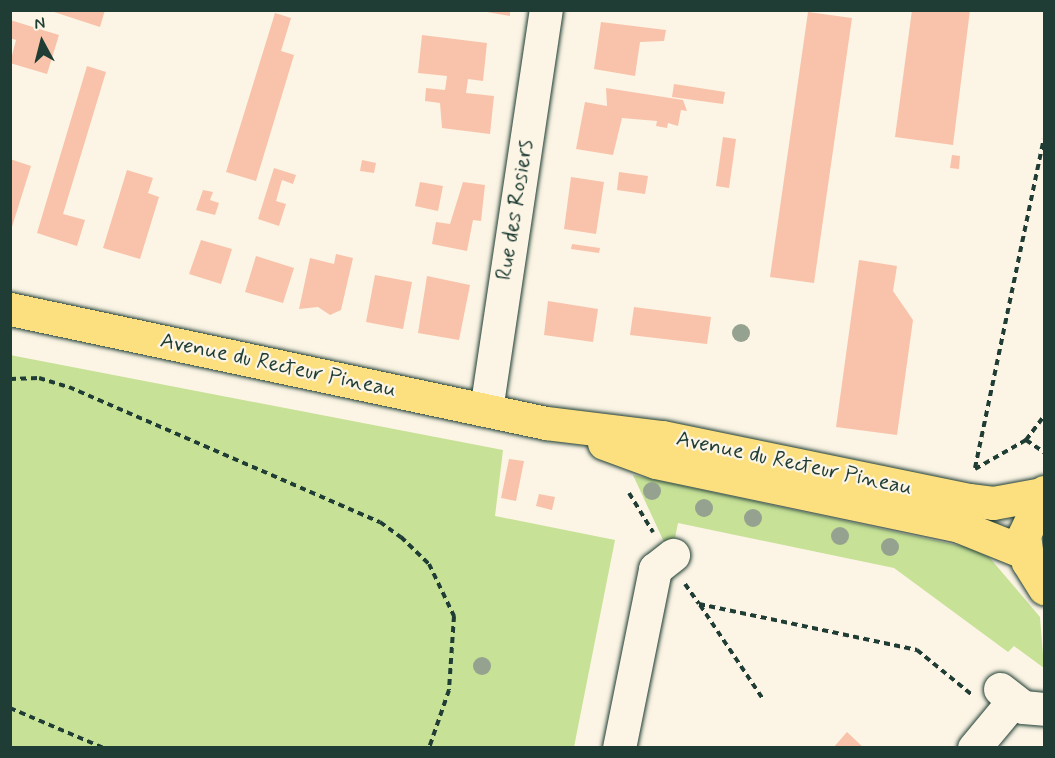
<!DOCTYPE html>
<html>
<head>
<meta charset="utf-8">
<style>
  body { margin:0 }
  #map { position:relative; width:1055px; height:758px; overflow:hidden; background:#fcf5e5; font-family:Mynerve,sans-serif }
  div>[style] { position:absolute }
  .green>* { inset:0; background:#c7e197 }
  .building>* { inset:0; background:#f8c3aa }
  .path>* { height:4px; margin-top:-2px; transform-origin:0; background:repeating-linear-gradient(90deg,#1f3d34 0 6px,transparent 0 10.5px) }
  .roads { filter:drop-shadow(0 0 2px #1f3d34) drop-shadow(0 0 2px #1f3d34) }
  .minor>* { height:33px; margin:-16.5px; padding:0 16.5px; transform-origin:16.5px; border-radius:16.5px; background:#fcf5e5 }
  .major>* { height:33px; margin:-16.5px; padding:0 16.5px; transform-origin:16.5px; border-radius:16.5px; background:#fce080 }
  .trees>* { width:18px; height:18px; margin:-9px; border-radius:50%; background:#95a28f }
  span { translate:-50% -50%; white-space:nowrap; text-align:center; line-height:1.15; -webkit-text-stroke:4.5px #fcf5e5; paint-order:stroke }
  .street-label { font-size:22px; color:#1f3d34 }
  .frame { position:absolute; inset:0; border:12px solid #1f3d34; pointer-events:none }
  .north { position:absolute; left:12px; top:12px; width:60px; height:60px; -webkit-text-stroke:4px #fcf5e5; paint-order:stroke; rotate:353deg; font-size:16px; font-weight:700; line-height:24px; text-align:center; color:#1f3d34 }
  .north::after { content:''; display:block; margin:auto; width:21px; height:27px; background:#1f3d34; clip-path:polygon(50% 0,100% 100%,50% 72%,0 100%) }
</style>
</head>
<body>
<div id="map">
  <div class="green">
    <i style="clip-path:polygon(10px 355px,503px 450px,495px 516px,615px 540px,574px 747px,11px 747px)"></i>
    <i style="clip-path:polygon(633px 475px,966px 547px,989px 557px,1040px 617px,1044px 668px,1014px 646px,1008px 652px,894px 568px,678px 523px,674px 543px,664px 542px)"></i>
  </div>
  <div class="building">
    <i style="clip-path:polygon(48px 10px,105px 10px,100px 27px)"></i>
    <i style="clip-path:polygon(475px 10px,510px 10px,510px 16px)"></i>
    <i style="clip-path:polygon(912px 10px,970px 10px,953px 145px,895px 137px)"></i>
    <i style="clip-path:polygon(808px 12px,852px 18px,814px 283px,770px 277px)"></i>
    <i style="clip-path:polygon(275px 13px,291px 18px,281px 51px,294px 55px,256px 181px,226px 172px)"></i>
    <i style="clip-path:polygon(10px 20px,59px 35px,47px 74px,10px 63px,16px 40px,10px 38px)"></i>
    <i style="clip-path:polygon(601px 22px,666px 30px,664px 41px,640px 42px,635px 76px,594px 69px)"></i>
    <i style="clip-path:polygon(422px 35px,487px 43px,483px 81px,468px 79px,466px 93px,494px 96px,490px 134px,442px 128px,440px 103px,425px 101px,426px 88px,445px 90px,447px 76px,418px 73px)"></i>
    <i style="clip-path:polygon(87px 66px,106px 72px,63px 214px,85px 220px,77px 246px,37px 233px)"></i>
    <i style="clip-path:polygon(674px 84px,725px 92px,723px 104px,672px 97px)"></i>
    <i style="clip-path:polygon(606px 88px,683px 100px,687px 111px,681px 110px,678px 126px,668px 123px,667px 128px,656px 126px,657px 121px,622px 118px,613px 155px,576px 149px,585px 102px,607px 106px)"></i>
    <i style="clip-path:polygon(723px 137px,736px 139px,729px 188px,716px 186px)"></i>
    <i style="clip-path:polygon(952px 155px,960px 156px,959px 169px,950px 168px)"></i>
    <i style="clip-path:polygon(10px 159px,31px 166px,11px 230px,10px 230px)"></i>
    <i style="clip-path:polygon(362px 160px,376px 163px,374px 173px,360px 171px)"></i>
    <i style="clip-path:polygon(274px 168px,296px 175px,293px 184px,282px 180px,276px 201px,286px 204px,279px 226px,258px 219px)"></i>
    <i style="clip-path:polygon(127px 170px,153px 178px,148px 193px,159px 197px,140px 259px,103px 248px)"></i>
    <i style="clip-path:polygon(619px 172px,648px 176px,645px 194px,617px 190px)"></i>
    <i style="clip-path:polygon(571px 177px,604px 182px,596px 234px,564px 229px)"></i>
    <i style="clip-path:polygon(420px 182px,443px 186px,438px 211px,415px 206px)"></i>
    <i style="clip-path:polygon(463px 182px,485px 185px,481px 221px,473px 220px,467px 251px,432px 244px,436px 222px,450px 224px)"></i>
    <i style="clip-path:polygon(203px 190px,213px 192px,210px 200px,219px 203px,215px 215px,196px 210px)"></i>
    <i style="clip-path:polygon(201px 240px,232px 249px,221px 284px,189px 274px)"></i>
    <i style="clip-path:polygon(572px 244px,600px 248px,599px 253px,571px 249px)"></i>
    <i style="clip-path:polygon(336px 254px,353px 258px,341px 310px,330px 315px,318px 307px,299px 309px,310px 258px,334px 264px)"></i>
    <i style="clip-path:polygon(256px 256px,294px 268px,283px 303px,245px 292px)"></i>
    <i style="clip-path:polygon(859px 260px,897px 266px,893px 291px,913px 320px,897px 435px,836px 427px)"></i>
    <i style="clip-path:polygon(375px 275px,412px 282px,403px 329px,366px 322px)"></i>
    <i style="clip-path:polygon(427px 276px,470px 285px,459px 340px,418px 333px)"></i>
    <i style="clip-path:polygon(548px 301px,598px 309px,593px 342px,544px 335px)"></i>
    <i style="clip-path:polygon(634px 307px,711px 317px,707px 344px,630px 335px)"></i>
    <i style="clip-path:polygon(509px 459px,524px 461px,516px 501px,501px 498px)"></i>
    <i style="clip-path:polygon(539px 494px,555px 497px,552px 510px,536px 506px)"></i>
    <i style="clip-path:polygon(847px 732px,864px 748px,833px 748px)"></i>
  </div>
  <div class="path">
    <i style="left:10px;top:379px;width:29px;rotate:-2deg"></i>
    <i style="left:39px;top:378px;width:31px;rotate:17deg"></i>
    <i style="left:69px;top:387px;width:339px;rotate:23.5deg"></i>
    <i style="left:380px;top:522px;width:26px;rotate:36deg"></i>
    <i style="left:401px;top:537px;width:39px;rotate:44deg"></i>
    <i style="left:429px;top:564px;width:58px;rotate:64.3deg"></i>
    <i style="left:454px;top:616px;width:74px;rotate:93.9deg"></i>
    <i style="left:449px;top:690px;width:61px;rotate:109deg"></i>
    <i style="left:1026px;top:440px;width:30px;rotate:-53deg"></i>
    <i style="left:975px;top:468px;width:336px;rotate:-78.2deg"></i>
    <i style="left:975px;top:469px;width:59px;rotate:-29.6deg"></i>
    <i style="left:1026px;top:440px;width:22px;rotate:34deg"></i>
    <i style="left:629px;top:493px;width:46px;rotate:58.4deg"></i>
    <i style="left:685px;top:584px;width:24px;rotate:55deg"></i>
    <i style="left:699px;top:604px;width:223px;rotate:11.9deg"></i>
    <i style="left:917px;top:650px;width:70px;rotate:39.2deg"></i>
    <i style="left:700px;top:605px;width:113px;rotate:56.2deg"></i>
    <i style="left:10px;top:708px;width:102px;rotate:23.1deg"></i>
  </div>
  <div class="roads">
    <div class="minor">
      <i style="left:486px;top:410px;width:404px;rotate:-81.5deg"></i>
      <i style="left:1000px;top:689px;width:29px;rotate:38deg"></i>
      <i style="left:1023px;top:707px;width:21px;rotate:5deg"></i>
      <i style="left:619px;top:748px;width:183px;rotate:-78.6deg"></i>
      <i style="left:655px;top:569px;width:23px;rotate:-38deg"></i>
      <i style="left:974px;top:748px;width:62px;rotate:-50.2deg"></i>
    </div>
    <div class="major">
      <i style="left:10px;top:309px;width:548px;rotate:12.01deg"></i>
      <i style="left:546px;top:423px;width:117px;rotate:6.9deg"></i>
      <i style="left:662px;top:437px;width:313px;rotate:11.6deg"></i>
      <i style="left:969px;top:500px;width:24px;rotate:7deg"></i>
      <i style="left:993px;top:503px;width:50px;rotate:-10.4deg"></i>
      <i style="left:604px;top:443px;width:55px;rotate:20.1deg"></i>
      <i style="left:656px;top:462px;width:310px;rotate:11.9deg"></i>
      <i style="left:959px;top:526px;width:72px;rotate:21.9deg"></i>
      <i style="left:1044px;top:492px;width:47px;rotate:114.9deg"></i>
      <i style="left:1024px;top:535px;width:27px;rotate:82deg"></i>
      <i style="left:1028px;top:562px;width:31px;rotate:58deg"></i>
    </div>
  </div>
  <div class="trees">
    <i style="left:741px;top:333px"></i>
    <i style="left:652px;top:491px"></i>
    <i style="left:704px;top:508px"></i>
    <i style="left:753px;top:518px"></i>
    <i style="left:840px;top:536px"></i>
    <i style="left:890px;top:547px"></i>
    <i style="left:482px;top:666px"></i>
  </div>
  <div class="street-label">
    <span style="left:516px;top:210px;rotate:-81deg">Rue des Rosiers</span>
    <span style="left:278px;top:366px;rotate:12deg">Avenue du Recteur Pineau</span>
    <span style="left:794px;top:464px;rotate:12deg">Avenue du Recteur Pineau</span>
  </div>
  <div class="frame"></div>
  <div class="north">N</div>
</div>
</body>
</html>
